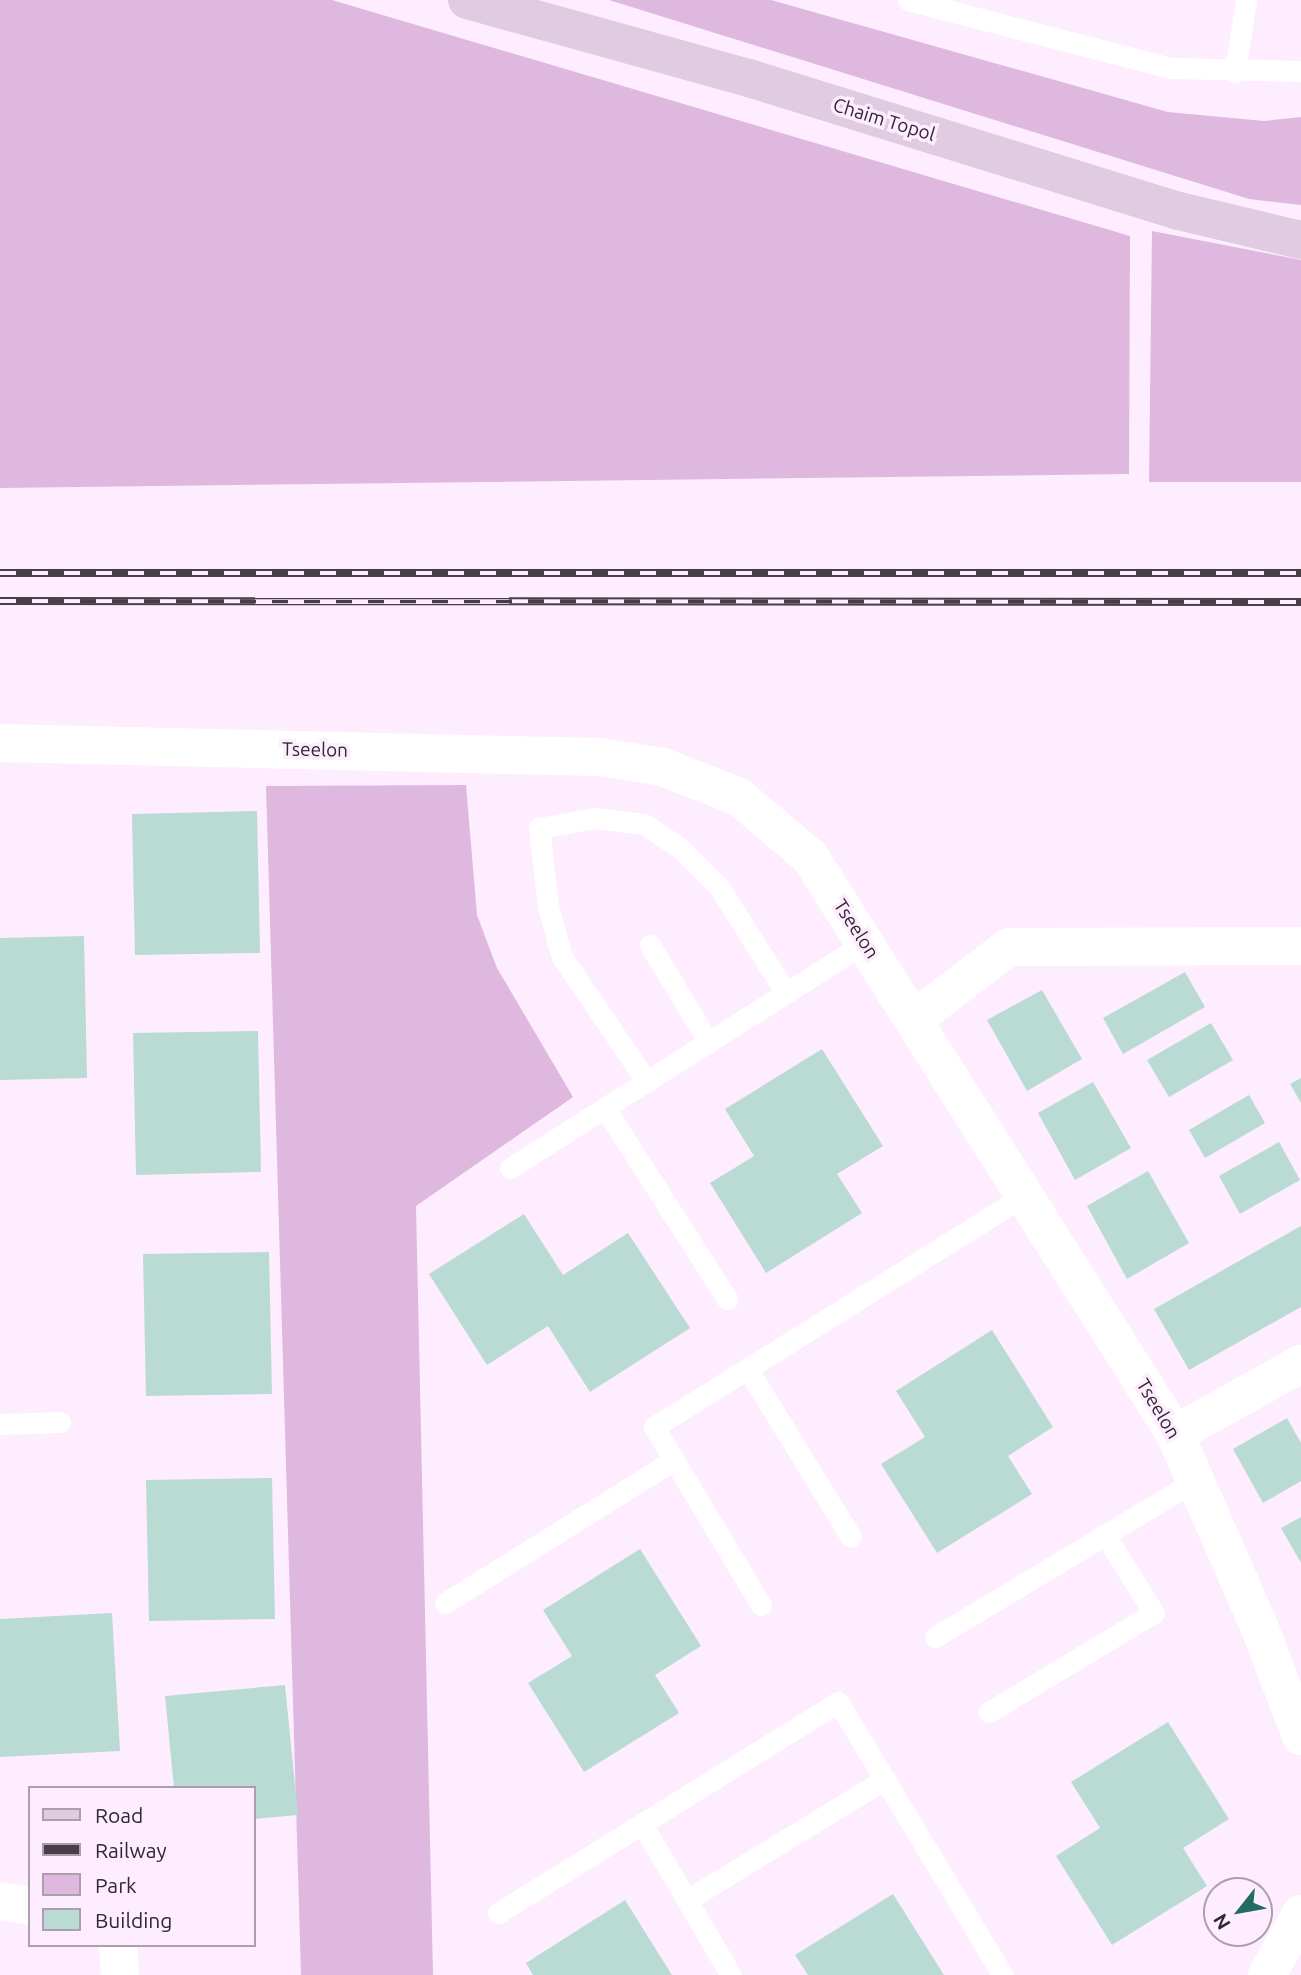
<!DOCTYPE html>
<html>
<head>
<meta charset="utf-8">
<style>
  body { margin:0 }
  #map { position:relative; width:1301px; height:1975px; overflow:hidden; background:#feedfe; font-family:Ubuntu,sans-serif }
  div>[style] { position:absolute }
  .green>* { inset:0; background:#dfb8df }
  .building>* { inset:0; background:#b9dbd4 }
  .lane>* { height:21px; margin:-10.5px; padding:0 10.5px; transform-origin:10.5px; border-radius:10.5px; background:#fff }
  .street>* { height:38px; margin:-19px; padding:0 19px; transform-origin:19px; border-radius:19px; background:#fff }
  .secondary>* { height:38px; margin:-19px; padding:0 19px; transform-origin:19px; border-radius:19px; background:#e0cbe1 }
  .rail>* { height:8px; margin-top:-4px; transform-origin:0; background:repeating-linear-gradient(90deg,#feedfe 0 16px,#473e47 0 32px); box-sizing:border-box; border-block:2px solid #473e47 }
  span { translate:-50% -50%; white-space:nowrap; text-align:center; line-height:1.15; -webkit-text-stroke:7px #feedfe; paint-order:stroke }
  .street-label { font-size:19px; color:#302830 }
  .legend { position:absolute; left:28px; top:1786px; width:228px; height:161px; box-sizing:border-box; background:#feedfe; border:2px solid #ac9eac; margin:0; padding:9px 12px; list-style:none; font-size:21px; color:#302830 }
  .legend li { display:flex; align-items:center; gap:14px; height:35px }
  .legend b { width:35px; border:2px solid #ac9eac }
  .north { position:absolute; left:1203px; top:1877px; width:70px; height:70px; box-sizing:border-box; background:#feedfe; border:2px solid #ac9eac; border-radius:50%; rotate:239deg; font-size:19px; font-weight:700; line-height:28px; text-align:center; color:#302830 }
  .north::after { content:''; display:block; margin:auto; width:24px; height:32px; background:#236b62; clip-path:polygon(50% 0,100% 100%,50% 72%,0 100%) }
</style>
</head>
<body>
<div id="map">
  <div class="green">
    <i style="clip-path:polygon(0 0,332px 0,1130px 236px,1129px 474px,0 488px)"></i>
    <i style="clip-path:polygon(609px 0,771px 0,1168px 112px,1264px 121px,1301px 117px,1301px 205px,1249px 199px)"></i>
    <i style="clip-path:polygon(1152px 231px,1301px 260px,1301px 482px,1149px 482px)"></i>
    <i style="clip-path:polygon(466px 785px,477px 915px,497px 968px,573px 1097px,416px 1206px,433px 1975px,301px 1975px,266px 786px)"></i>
  </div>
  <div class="building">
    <i style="clip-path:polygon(257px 811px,260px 953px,135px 955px,132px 814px)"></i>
    <i style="clip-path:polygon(84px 936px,87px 1078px,0 1080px,0 938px)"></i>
    <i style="clip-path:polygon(1185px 972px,1205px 1007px,1123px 1054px,1103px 1018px)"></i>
    <i style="clip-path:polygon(1042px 990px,1082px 1059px,1027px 1091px,987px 1020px)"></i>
    <i style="clip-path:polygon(1211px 1023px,1233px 1060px,1169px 1097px,1147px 1060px)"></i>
    <i style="clip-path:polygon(258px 1031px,261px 1172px,136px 1175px,133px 1033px)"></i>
    <i style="clip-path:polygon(822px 1049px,883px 1146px,837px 1174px,862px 1213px,766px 1273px,710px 1183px,754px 1156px,725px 1109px)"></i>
    <i style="clip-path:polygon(1301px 1078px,1301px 1103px,1290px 1084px)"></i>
    <i style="clip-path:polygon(1093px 1082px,1131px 1148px,1075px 1180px,1038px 1113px)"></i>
    <i style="clip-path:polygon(1249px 1095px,1265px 1123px,1205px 1158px,1189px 1130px)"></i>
    <i style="clip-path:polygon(1279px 1142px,1300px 1180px,1240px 1214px,1219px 1176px)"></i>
    <i style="clip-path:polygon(1148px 1171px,1189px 1243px,1127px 1279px,1087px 1206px)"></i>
    <i style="clip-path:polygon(524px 1214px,563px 1275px,628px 1233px,690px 1328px,590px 1392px,548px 1326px,487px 1365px,429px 1274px)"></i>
    <i style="clip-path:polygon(1301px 1226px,1301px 1307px,1189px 1370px,1154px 1309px)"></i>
    <i style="clip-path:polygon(269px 1252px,272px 1394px,146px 1396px,143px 1254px)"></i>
    <i style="clip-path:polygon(992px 1330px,1053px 1427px,1008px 1456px,1032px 1494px,937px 1553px,881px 1464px,925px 1437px,896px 1391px)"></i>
    <i style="clip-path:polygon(1287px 1418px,1301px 1443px,1301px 1481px,1263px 1503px,1233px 1449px)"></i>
    <i style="clip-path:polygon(272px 1478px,275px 1619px,149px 1621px,146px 1480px)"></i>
    <i style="clip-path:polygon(1301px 1517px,1301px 1563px,1281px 1528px)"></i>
    <i style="clip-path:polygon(640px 1549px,701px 1646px,655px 1675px,679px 1713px,584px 1772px,528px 1683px,572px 1656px,543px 1610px)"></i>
    <i style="clip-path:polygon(112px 1613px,120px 1751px,0 1757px,0 1619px)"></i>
    <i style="clip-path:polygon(285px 1685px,298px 1815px,254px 1819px,254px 1788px,174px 1788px,165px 1696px)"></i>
    <i style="clip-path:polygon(1168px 1722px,1229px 1819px,1183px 1848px,1207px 1886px,1112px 1945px,1056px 1856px,1100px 1828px,1071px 1782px)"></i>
    <i style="clip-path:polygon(893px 1894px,944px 1975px,808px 1975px,795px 1955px)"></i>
    <i style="clip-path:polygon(625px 1900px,672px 1975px,533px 1975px,526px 1963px)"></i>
  </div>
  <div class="lane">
    <i style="left:908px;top:0;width:272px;rotate:14.5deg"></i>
    <i style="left:1171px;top:68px;width:130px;rotate:1.3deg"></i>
    <i style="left:1235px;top:72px;width:73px;rotate:-81.3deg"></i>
    <i style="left:650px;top:945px;width:114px;rotate:59deg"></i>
    <i style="left:647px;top:1082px;width:151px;rotate:-124.2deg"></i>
    <i style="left:562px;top:957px;width:53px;rotate:-105.4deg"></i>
    <i style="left:548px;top:906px;width:79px;rotate:-96.6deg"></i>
    <i style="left:539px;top:828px;width:57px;rotate:-10.1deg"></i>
    <i style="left:595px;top:818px;width:49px;rotate:7deg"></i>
    <i style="left:644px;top:824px;width:43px;rotate:33.7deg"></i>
    <i style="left:680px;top:848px;width:55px;rotate:45deg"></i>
    <i style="left:719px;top:887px;width:125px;rotate:57.7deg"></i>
    <i style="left:605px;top:1108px;width:227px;rotate:57.4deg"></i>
    <i style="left:510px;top:1168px;width:420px;rotate:-32.4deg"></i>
    <i style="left:747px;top:1368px;width:198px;rotate:58.4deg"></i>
    <i style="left:0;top:1424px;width:60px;rotate:-1.9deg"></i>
    <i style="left:445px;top:1603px;width:270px;rotate:-32deg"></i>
    <i style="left:761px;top:1605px;width:208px;rotate:-121deg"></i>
    <i style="left:654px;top:1427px;width:438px;rotate:-32deg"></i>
    <i style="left:935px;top:1637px;width:303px;rotate:-31deg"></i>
    <i style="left:989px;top:1712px;width:192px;rotate:-31deg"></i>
    <i style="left:1154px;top:1613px;width:92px;rotate:-122.1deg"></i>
    <i style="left:642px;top:1824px;width:175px;rotate:59.5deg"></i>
    <i style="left:687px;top:1900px;width:232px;rotate:-31.4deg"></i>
    <i style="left:498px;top:1913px;width:400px;rotate:-31.8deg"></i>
    <i style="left:838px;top:1702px;width:319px;rotate:58.9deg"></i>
  </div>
  <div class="street">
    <i style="left:0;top:743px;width:600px;rotate:1.34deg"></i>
    <i style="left:600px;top:757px;width:64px;rotate:9deg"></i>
    <i style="left:663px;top:767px;width:82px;rotate:21.5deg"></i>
    <i style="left:739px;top:797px;width:93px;rotate:40.2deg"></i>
    <i style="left:810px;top:857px;width:683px;rotate:57.68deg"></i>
    <i style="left:1175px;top:1434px;width:210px;rotate:66.4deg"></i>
    <i style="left:1259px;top:1626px;width:118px;rotate:69.1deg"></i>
    <i style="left:914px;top:1019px;width:119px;rotate:-37.2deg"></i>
    <i style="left:1009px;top:947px;width:292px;rotate:-0.2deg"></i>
    <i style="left:1175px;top:1434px;width:144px;rotate:-29.1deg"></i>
    <i style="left:0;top:1901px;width:30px;rotate:9deg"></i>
    <i style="left:118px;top:1945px;width:30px;rotate:86deg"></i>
    <i style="left:1267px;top:1975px;width:70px;rotate:-60.9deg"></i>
  </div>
  <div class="secondary">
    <i style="left:467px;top:0;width:293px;rotate:15.5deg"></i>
    <i style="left:749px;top:78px;width:450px;rotate:17.2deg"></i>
    <i style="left:1179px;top:211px;width:125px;rotate:13.4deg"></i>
  </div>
  <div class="rail">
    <i style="left:0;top:573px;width:1301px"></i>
    <i style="left:0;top:601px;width:1301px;rotate:0.04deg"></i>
  </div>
  <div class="street-label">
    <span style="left:884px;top:120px;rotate:17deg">Chaim Topol</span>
    <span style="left:315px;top:750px;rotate:1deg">Tseelon</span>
    <span style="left:856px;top:929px;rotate:57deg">Tseelon</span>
    <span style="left:1158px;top:1409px;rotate:59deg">Tseelon</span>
  </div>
  <ul class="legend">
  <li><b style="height:9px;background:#e0cbe1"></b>Road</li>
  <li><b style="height:9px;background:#473e47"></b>Railway</li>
  <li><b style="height:19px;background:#dfb8df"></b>Park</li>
  <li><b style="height:19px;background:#b9dbd4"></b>Building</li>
  </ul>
  <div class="north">N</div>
</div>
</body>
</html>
